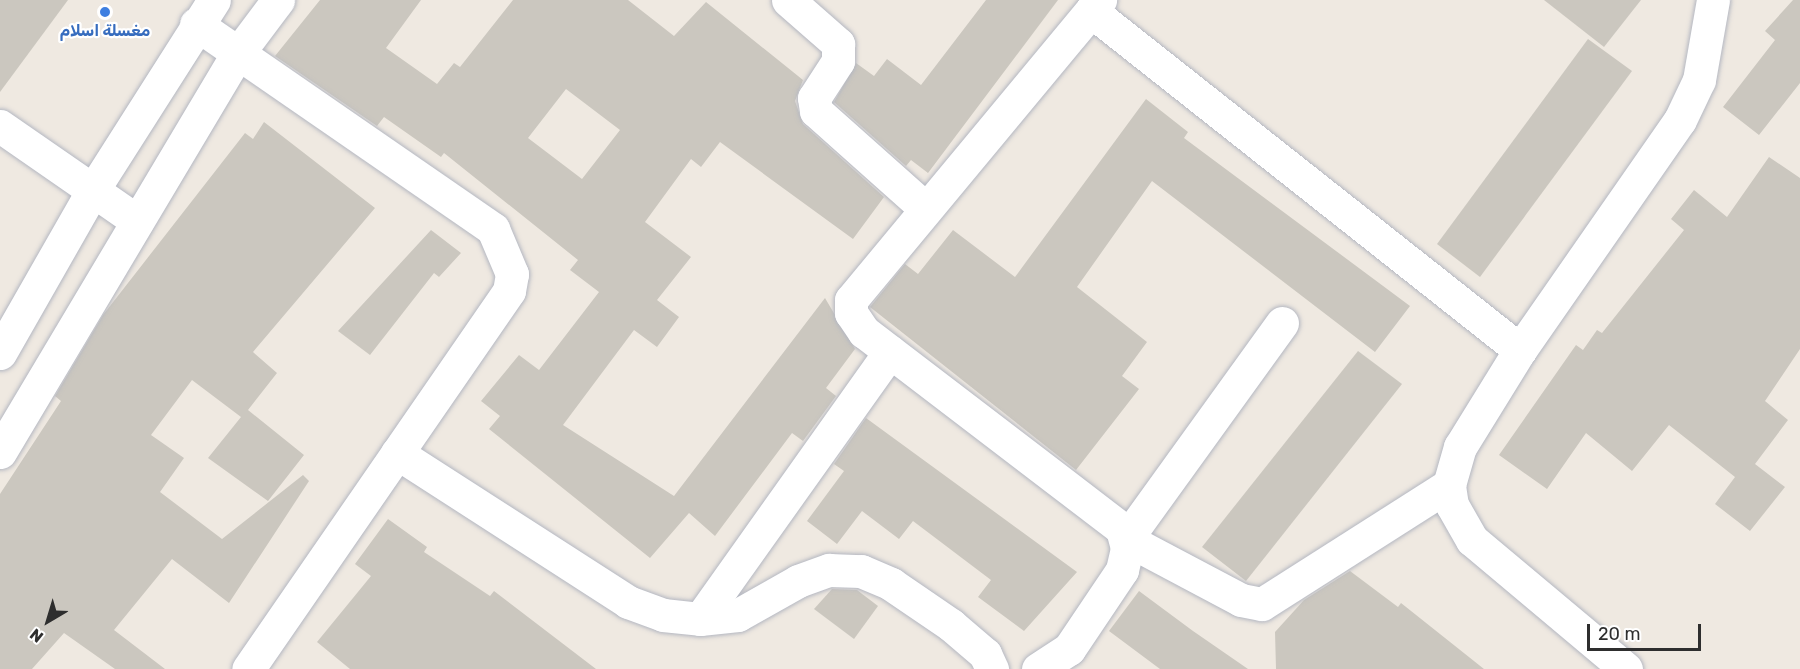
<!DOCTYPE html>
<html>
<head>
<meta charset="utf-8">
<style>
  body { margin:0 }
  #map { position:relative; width:1800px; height:669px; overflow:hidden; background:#efe9e1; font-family:Rubik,Cairo,sans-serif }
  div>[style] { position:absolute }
  .building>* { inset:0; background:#cbc7bf }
  .roads { filter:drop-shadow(0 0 2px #b4b7c1) drop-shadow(0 0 2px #b4b7c1) }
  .minor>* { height:33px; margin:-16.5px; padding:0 16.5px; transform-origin:16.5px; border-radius:16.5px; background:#fff }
  .dots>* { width:16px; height:16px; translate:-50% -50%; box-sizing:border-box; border:3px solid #fff; border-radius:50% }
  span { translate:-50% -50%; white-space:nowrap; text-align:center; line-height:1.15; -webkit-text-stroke:4.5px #fff; paint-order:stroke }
  .shop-label { font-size:16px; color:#366cbe; font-weight:700 }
  .north { position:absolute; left:18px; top:591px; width:60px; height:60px; -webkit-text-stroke:4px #fff; paint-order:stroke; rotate:218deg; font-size:16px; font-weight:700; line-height:24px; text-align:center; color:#2e2e2e }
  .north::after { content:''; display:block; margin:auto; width:21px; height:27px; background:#2e2e2e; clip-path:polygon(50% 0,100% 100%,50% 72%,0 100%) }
  .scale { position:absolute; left:1587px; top:624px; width:114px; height:27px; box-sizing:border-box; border:3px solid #2e2e2e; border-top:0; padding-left:8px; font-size:18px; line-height:21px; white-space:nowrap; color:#2e2e2e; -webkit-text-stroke:4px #fff; paint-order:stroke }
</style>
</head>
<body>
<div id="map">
  <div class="building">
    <i style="clip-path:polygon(0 0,68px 0,0 92px)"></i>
    <i style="clip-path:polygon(evenodd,320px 0,421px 0,386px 48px,437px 84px,454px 63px,460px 67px,513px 0,628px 0,674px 36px,706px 2px,803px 80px,795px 101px,803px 124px,884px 197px,853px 239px,720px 142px,701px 167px,691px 159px,645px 222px,691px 257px,657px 300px,679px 317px,657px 347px,634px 330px,563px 425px,674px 496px,825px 298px,855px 349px,826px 388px,836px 396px,803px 441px,792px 433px,715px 536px,689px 513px,650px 558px,489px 429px,500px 416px,481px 401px,519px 355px,539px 370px,599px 292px,570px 270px,578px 260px,444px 153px,441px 157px,384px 117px,377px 126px,275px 56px,320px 0,566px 89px,620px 130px,582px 179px,528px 138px,566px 89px)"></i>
    <i style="clip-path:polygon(986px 0,1058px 0,928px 173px,911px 160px,906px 166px,834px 102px,856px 63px,874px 76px,887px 59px,921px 85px)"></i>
    <i style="clip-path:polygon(1544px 0,1641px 0,1604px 47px)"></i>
    <i style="clip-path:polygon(1793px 0,1800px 0,1800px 83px,1759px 135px,1723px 107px,1775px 40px,1765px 31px)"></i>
    <i style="clip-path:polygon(1588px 39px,1632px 71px,1480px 277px,1437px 244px)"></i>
    <i style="clip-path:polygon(1146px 99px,1188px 132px,1184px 138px,1410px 306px,1375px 352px,1152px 181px,1077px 287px,1147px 342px,1122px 376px,1139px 389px,1076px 470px,870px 307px,905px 264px,918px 274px,953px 230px,1015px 277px)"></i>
    <i style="clip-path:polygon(264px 122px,375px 208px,253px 352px,277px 373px,248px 410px,304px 455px,268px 501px,208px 458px,241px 417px,192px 380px,151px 435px,184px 458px,160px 492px,222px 539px,303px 475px,309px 481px,229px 603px,172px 559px,114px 630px,165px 669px,115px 669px,64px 633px,32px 669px,0 669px,0 494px,61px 401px,55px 396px,103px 315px,245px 133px,253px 139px)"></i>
    <i style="clip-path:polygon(1769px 157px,1800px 178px,1800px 349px,1765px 401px,1788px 420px,1755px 464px,1785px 487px,1750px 531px,1715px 504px,1735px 477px,1669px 425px,1632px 471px,1586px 433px,1547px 489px,1499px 455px,1576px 345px,1583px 350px,1597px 330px,1602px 333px,1684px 230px,1671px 219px,1694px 190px,1727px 217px)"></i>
    <i style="clip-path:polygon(431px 230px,461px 253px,439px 277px,434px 273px,370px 355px,338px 331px)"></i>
    <i style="clip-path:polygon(1358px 351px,1402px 384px,1246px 581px,1202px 547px)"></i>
    <i style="clip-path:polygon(866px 418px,1077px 572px,1024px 631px,978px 597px,991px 580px,913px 521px,899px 539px,862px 511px,837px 544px,807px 521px,844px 471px,834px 464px)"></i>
    <i style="clip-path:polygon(388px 519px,427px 547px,424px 552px,490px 596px,494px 591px,596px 669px,350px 669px,317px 642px,371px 576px,355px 564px)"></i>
    <i style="clip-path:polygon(1350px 571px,1398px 607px,1401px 603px,1484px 669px,1276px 669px,1275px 632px,1304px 600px)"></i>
    <i style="clip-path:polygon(832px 589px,857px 590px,878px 606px,854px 639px,814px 609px)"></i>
    <i style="clip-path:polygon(1139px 591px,1193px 631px,1248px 669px,1160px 669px,1109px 631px)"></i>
  </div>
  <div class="roads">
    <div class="minor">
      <i style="left:788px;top:0;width:67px;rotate:41.3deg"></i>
      <i style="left:838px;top:44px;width:17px;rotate:90deg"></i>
      <i style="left:838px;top:61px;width:44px;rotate:123deg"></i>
      <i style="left:814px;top:98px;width:13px;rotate:81deg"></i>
      <i style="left:816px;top:111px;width:146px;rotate:41.7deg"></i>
      <i style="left:1091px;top:11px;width:547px;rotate:38.32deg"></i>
      <i style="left:196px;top:24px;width:361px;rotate:34.6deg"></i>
      <i style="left:493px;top:229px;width:49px;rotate:67.1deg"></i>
      <i style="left:512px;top:274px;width:17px;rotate:100deg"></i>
      <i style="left:509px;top:291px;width:459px;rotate:124.6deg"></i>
      <i style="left:0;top:126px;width:167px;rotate:34.7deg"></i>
      <i style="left:1282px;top:323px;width:266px;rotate:125.8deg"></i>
      <i style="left:1126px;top:539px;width:130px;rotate:27.9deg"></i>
      <i style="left:1241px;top:600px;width:21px;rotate:11deg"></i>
      <i style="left:1262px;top:604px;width:222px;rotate:-32.5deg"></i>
      <i style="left:0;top:353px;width:188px;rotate:-60.3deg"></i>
      <i style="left:93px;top:190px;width:225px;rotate:-57.5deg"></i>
      <i style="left:0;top:452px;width:461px;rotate:-59.2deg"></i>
      <i style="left:236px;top:56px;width:70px;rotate:-53.1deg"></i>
      <i style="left:397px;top:453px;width:275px;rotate:32.8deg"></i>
      <i style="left:628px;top:602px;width:37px;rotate:20deg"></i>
      <i style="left:663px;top:615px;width:37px;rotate:6deg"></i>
      <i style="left:700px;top:619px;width:38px;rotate:-6deg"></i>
      <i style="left:738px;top:615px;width:69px;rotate:-29.5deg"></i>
      <i style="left:798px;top:581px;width:33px;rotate:-20deg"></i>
      <i style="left:829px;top:570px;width:32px;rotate:2deg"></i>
      <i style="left:861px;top:571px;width:33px;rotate:23deg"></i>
      <i style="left:891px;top:584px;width:73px;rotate:34.3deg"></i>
      <i style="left:951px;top:625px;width:45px;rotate:40.5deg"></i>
      <i style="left:985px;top:654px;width:17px;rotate:65deg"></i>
      <i style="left:700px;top:619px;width:328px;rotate:-54.6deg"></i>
      <i style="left:1038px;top:669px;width:37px;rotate:-33deg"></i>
      <i style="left:1069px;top:649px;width:95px;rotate:-56.1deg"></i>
      <i style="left:1122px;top:570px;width:23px;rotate:-77deg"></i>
      <i style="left:1127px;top:548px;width:20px;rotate:-105deg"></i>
      <i style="left:1122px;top:529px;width:325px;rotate:-142.6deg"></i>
      <i style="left:864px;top:332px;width:23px;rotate:-124deg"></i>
      <i style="left:851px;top:313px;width:13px;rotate:-90deg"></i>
      <i style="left:851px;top:300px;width:390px;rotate:-50.3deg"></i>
      <i style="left:1626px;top:669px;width:201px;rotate:-140deg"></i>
      <i style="left:1472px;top:540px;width:40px;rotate:-119.7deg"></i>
      <i style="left:1452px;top:505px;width:20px;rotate:-99deg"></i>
      <i style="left:1449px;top:485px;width:40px;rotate:-74deg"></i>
      <i style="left:1460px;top:447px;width:114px;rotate:-58.3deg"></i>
      <i style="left:1520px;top:350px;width:280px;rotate:-55.2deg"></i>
      <i style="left:1680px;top:120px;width:44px;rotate:-64.6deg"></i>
      <i style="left:1699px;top:80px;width:81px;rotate:-80.1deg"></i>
    </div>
  </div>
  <div class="dots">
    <i style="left:105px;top:12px;background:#3f7fe0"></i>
  </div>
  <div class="shop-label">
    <span style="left:105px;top:31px">مغسلة اسلام</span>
  </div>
  <div class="north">N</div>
  <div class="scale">20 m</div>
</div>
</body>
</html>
